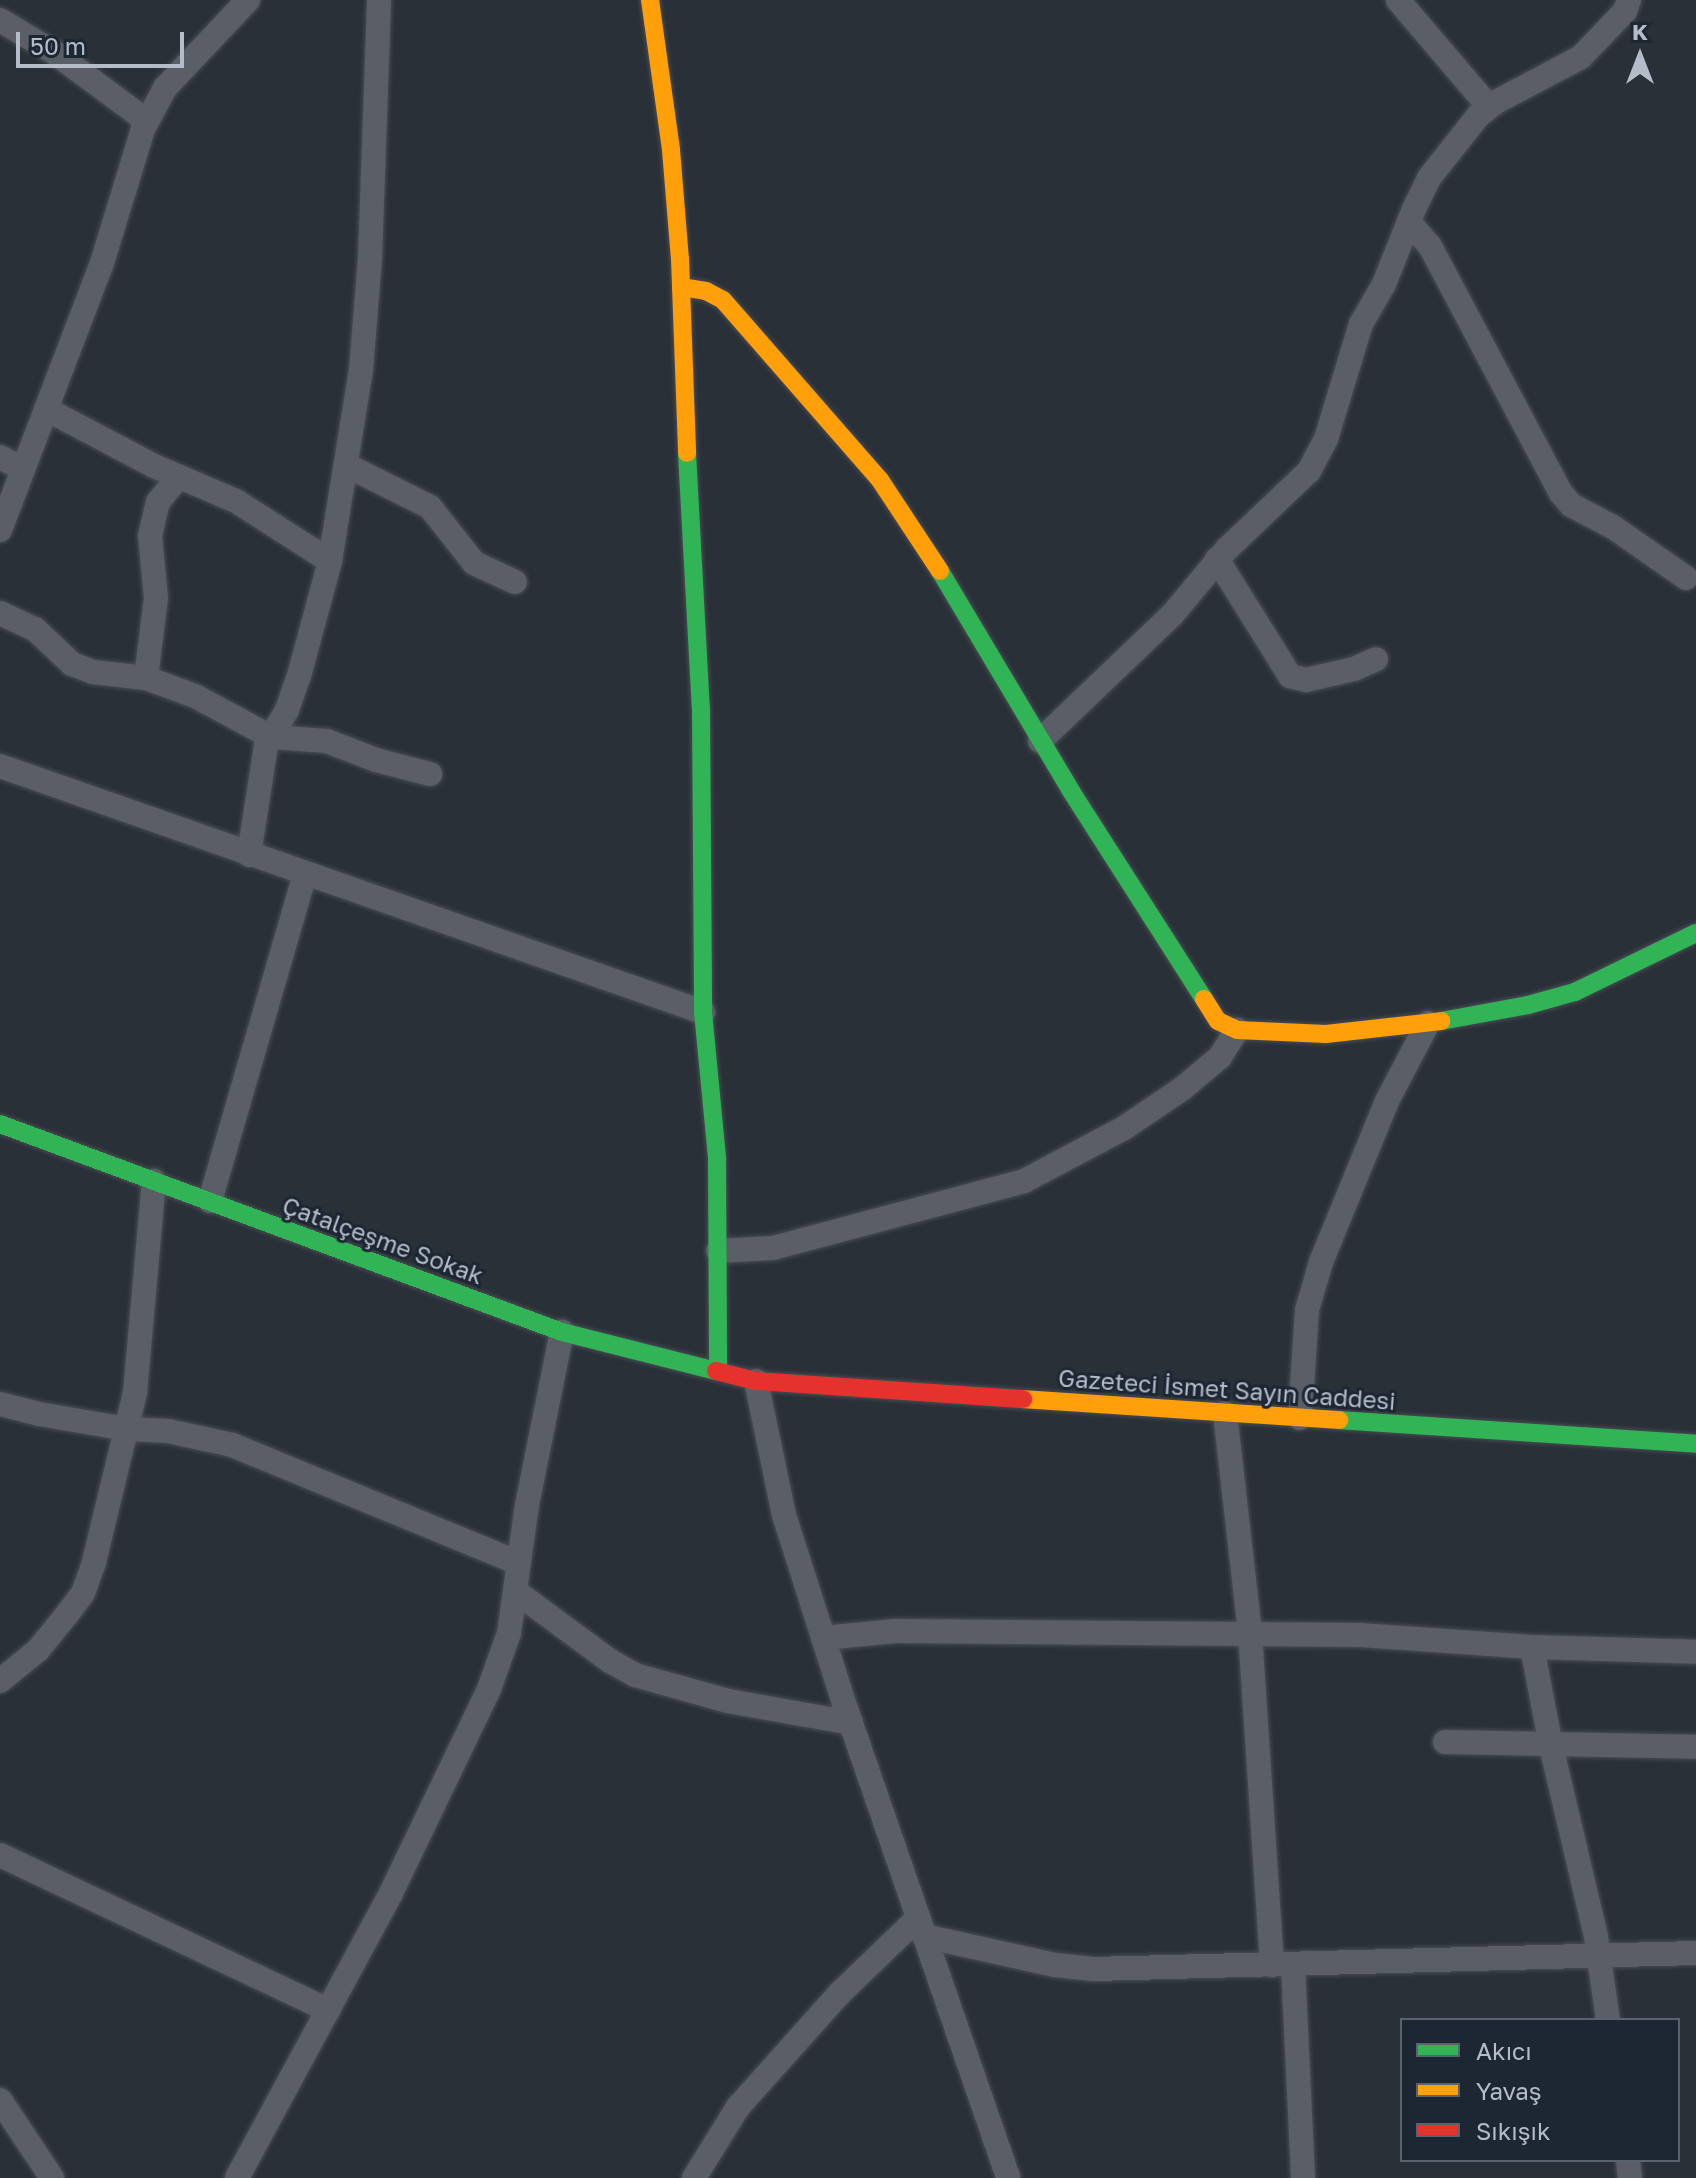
<!DOCTYPE html>
<html>
<head>
<meta charset="utf-8">
<style>
  body { margin:0 }
  #map { position:relative; width:1696px; height:2178px; overflow:hidden; background:#2a3038; font-family:"Golos Text",sans-serif }
  div>[style] { position:absolute }
  .roads { filter:drop-shadow(0 0 2px #484c53) drop-shadow(0 0 2px #484c53) }
  .street>* { height:24px; margin:-12px; padding:0 12px; transform-origin:12px; border-radius:12px; background:#5a5e66 }
  .fast>* { height:18px; margin:-9px; padding:0 9px; transform-origin:9px; border-radius:9px; background:#30b455 }
  .slow>* { height:18px; margin:-9px; padding:0 9px; transform-origin:9px; border-radius:9px; background:#ff9f0a }
  .jam>* { height:18px; margin:-9px; padding:0 9px; transform-origin:9px; border-radius:9px; background:#e5322d }
  span { translate:-50% -50%; white-space:nowrap; text-align:center; line-height:1.15; -webkit-text-stroke:6px #1d2633; paint-order:stroke }
  .street-label { font-size:24px; color:#b4bcc9 }
  .legend { position:absolute; left:1400px; top:2018px; width:280px; height:144px; box-sizing:border-box; background:#1d2633; border:2px solid #59626f; margin:0; padding:10px 14px; list-style:none; font-size:24px; color:#b4bcc9 }
  .legend li { display:flex; align-items:center; gap:16px; height:40px }
  .legend b { width:40px; border:2px solid #59626f }
  .north { position:absolute; left:1600px; top:16px; width:80px; height:80px; -webkit-text-stroke:6px #1d2633; paint-order:stroke; rotate:0deg; font-size:22px; font-weight:700; line-height:32px; text-align:center; color:#b4bcc9 }
  .north::after { content:''; display:block; margin:auto; width:28px; height:36px; background:#b4bcc9; clip-path:polygon(50% 0,100% 100%,50% 72%,0 100%) }
  .scale { position:absolute; left:16px; top:32px; width:168px; height:36px; box-sizing:border-box; border:4px solid #b4bcc9; border-top:0; padding-left:10px; font-size:24px; line-height:28px; white-space:nowrap; color:#b4bcc9; -webkit-text-stroke:6px #1d2633; paint-order:stroke }
</style>
</head>
<body>
<div id="map">
  <div class="roads">
    <div class="street">
      <i style="left:1398px;top:0;width:140px;rotate:49.6deg"></i>
      <i style="left:0;top:20px;width:64px;rotate:31deg"></i>
      <i style="left:55px;top:53px;width:114px;rotate:36.5deg"></i>
      <i style="left:1409px;top:222px;width:32px;rotate:49deg"></i>
      <i style="left:1430px;top:246px;width:280px;rotate:62.1deg"></i>
      <i style="left:1561px;top:493px;width:16px;rotate:50deg"></i>
      <i style="left:1571px;top:505px;width:47px;rotate:27.6deg"></i>
      <i style="left:1613px;top:527px;width:89px;rotate:34.9deg"></i>
      <i style="left:46px;top:409px;width:122px;rotate:27.8deg"></i>
      <i style="left:154px;top:466px;width:89px;rotate:23.1deg"></i>
      <i style="left:236px;top:501px;width:112px;rotate:32.6deg"></i>
      <i style="left:0;top:457px;width:26px;rotate:28deg"></i>
      <i style="left:346px;top:465px;width:94px;rotate:26.6deg"></i>
      <i style="left:430px;top:507px;width:71px;rotate:51.8deg"></i>
      <i style="left:474px;top:563px;width:45px;rotate:24.9deg"></i>
      <i style="left:0;top:530px;width:286px;rotate:-69.1deg"></i>
      <i style="left:102px;top:263px;width:140px;rotate:-73deg"></i>
      <i style="left:143px;top:129px;width:47px;rotate:-61.8deg"></i>
      <i style="left:165px;top:88px;width:121px;rotate:-46.7deg"></i>
      <i style="left:1217px;top:559px;width:138px;rotate:58deg"></i>
      <i style="left:1290px;top:676px;width:16px;rotate:14deg"></i>
      <i style="left:1306px;top:680px;width:49px;rotate:-12.9deg"></i>
      <i style="left:1354px;top:669px;width:24px;rotate:-24deg"></i>
      <i style="left:0;top:613px;width:38px;rotate:25deg"></i>
      <i style="left:35px;top:629px;width:51px;rotate:43.4deg"></i>
      <i style="left:72px;top:664px;width:22px;rotate:21deg"></i>
      <i style="left:93px;top:672px;width:53px;rotate:6.5deg"></i>
      <i style="left:146px;top:678px;width:52px;rotate:20.2deg"></i>
      <i style="left:195px;top:696px;width:86px;rotate:28.3deg"></i>
      <i style="left:271px;top:737px;width:56px;rotate:4.1deg"></i>
      <i style="left:327px;top:741px;width:53px;rotate:21.2deg"></i>
      <i style="left:376px;top:760px;width:56px;rotate:14.5deg"></i>
      <i style="left:146px;top:678px;width:81px;rotate:-82.9deg"></i>
      <i style="left:156px;top:598px;width:62px;rotate:-95.5deg"></i>
      <i style="left:150px;top:536px;width:35px;rotate:-77deg"></i>
      <i style="left:158px;top:502px;width:33px;rotate:-51deg"></i>
      <i style="left:1040px;top:741px;width:182px;rotate:-43.7deg"></i>
      <i style="left:1172px;top:615px;width:86px;rotate:-50.2deg"></i>
      <i style="left:1227px;top:549px;width:113px;rotate:-43.6deg"></i>
      <i style="left:1309px;top:471px;width:36px;rotate:-62deg"></i>
      <i style="left:1326px;top:439px;width:120px;rotate:-73.1deg"></i>
      <i style="left:1361px;top:324px;width:46px;rotate:-60.1deg"></i>
      <i style="left:1384px;top:284px;width:81px;rotate:-68.2deg"></i>
      <i style="left:1414px;top:209px;width:34px;rotate:-64deg"></i>
      <i style="left:1429px;top:178px;width:79px;rotate:-51.7deg"></i>
      <i style="left:1478px;top:116px;width:23px;rotate:-38deg"></i>
      <i style="left:1496px;top:102px;width:96px;rotate:-27.9deg"></i>
      <i style="left:1581px;top:57px;width:64px;rotate:-46.3deg"></i>
      <i style="left:1625px;top:11px;width:12px;rotate:-70deg"></i>
      <i style="left:0;top:766px;width:745px;rotate:19.29deg"></i>
      <i style="left:249px;top:855px;width:111px;rotate:-81.2deg"></i>
      <i style="left:266px;top:745px;width:41px;rotate:-59deg"></i>
      <i style="left:287px;top:710px;width:36px;rotate:-71deg"></i>
      <i style="left:299px;top:676px;width:119px;rotate:-74.9deg"></i>
      <i style="left:330px;top:561px;width:193px;rotate:-80.8deg"></i>
      <i style="left:361px;top:370px;width:111px;rotate:-85.4deg"></i>
      <i style="left:370px;top:259px;width:259px;rotate:-88deg"></i>
      <i style="left:210px;top:1201px;width:341px;rotate:-73.8deg"></i>
      <i style="left:718px;top:1251px;width:55px;rotate:-3.1deg"></i>
      <i style="left:773px;top:1248px;width:260px;rotate:-14.9deg"></i>
      <i style="left:1024px;top:1181px;width:113px;rotate:-27.9deg"></i>
      <i style="left:1124px;top:1128px;width:71px;rotate:-34.1deg"></i>
      <i style="left:1183px;top:1088px;width:48px;rotate:-40deg"></i>
      <i style="left:1220px;top:1057px;width:32px;rotate:-58deg"></i>
      <i style="left:756px;top:1381px;width:137px;rotate:78.2deg"></i>
      <i style="left:784px;top:1515px;width:201px;rotate:72.3deg"></i>
      <i style="left:845px;top:1706px;width:499px;rotate:70.9deg"></i>
      <i style="left:0;top:1404px;width:40px;rotate:14.4deg"></i>
      <i style="left:39px;top:1414px;width:89px;rotate:9.7deg"></i>
      <i style="left:127px;top:1429px;width:41px;rotate:2.8deg"></i>
      <i style="left:168px;top:1431px;width:66px;rotate:12.3deg"></i>
      <i style="left:232px;top:1445px;width:310px;rotate:22.4deg"></i>
      <i style="left:1225px;top:1413px;width:221px;rotate:83.5deg"></i>
      <i style="left:1250px;top:1633px;width:333px;rotate:86.2deg"></i>
      <i style="left:1300px;top:1418px;width:108px;rotate:-86.3deg"></i>
      <i style="left:1307px;top:1310px;width:50px;rotate:-73.7deg"></i>
      <i style="left:1321px;top:1262px;width:174px;rotate:-67.7deg"></i>
      <i style="left:1387px;top:1101px;width:88px;rotate:-62.3deg"></i>
      <i style="left:515px;top:1591px;width:118px;rotate:36.4deg"></i>
      <i style="left:610px;top:1661px;width:29px;rotate:29deg"></i>
      <i style="left:635px;top:1675px;width:97px;rotate:15.6deg"></i>
      <i style="left:728px;top:1701px;width:125px;rotate:10.1deg"></i>
      <i style="left:823px;top:1638px;width:73px;rotate:-5.5deg"></i>
      <i style="left:896px;top:1631px;width:464px;rotate:0.5deg"></i>
      <i style="left:1360px;top:1635px;width:172px;rotate:4deg"></i>
      <i style="left:1532px;top:1647px;width:164px;rotate:1.7deg"></i>
      <i style="left:1532px;top:1647px;width:101px;rotate:79.1deg"></i>
      <i style="left:1551px;top:1746px;width:196px;rotate:76.7deg"></i>
      <i style="left:1596px;top:1937px;width:84px;rotate:81.8deg"></i>
      <i style="left:0;top:1681px;width:49px;rotate:-39.2deg"></i>
      <i style="left:38px;top:1650px;width:48px;rotate:-51deg"></i>
      <i style="left:68px;top:1613px;width:25px;rotate:-53deg"></i>
      <i style="left:83px;top:1593px;width:33px;rotate:-70deg"></i>
      <i style="left:94px;top:1562px;width:174px;rotate:-76.4deg"></i>
      <i style="left:135px;top:1393px;width:213px;rotate:-84.9deg"></i>
      <i style="left:1445px;top:1742px;width:251px;rotate:1.1deg"></i>
      <i style="left:0;top:1855px;width:363px;rotate:25.3deg"></i>
      <i style="left:924px;top:1936px;width:134px;rotate:12.5deg"></i>
      <i style="left:1055px;top:1965px;width:38px;rotate:6deg"></i>
      <i style="left:1093px;top:1969px;width:603px;rotate:-1.52deg"></i>
      <i style="left:1293px;top:1965px;width:213px;rotate:87.3deg"></i>
      <i style="left:0;top:2100px;width:94px;rotate:56.3deg"></i>
      <i style="left:1628px;top:2160px;width:18px;rotate:84deg"></i>
      <i style="left:237px;top:2178px;width:322px;rotate:-61.6deg"></i>
      <i style="left:390px;top:1895px;width:229px;rotate:-64.3deg"></i>
      <i style="left:489px;top:1689px;width:59px;rotate:-70.3deg"></i>
      <i style="left:509px;top:1633px;width:129px;rotate:-82deg"></i>
      <i style="left:527px;top:1505px;width:177px;rotate:-78.6deg"></i>
      <i style="left:694px;top:2178px;width:84px;rotate:-58.2deg"></i>
      <i style="left:738px;top:2107px;width:153px;rotate:-48.2deg"></i>
      <i style="left:840px;top:1993px;width:108px;rotate:-43.9deg"></i>
    </div>
    <div class="fast">
      <i style="left:687px;top:453px;width:255px;rotate:86.9deg"></i>
      <i style="left:701px;top:708px;width:304px;rotate:89.6deg"></i>
      <i style="left:703px;top:1012px;width:147px;rotate:84.5deg"></i>
      <i style="left:717px;top:1158px;width:213px;rotate:89.7deg"></i>
      <i style="left:940px;top:571px;width:256px;rotate:59.2deg"></i>
      <i style="left:1071px;top:791px;width:247px;rotate:57.4deg"></i>
      <i style="left:1441px;top:1021px;width:88px;rotate:-10.4deg"></i>
      <i style="left:1528px;top:1005px;width:49px;rotate:-15.5deg"></i>
      <i style="left:1575px;top:992px;width:135px;rotate:-26deg"></i>
      <i style="left:0;top:1124px;width:599px;rotate:20.31deg"></i>
      <i style="left:562px;top:1332px;width:159px;rotate:14.2deg"></i>
      <i style="left:1339px;top:1420px;width:358px;rotate:3.8deg"></i>
    </div>
    <div class="slow">
      <i style="left:650px;top:0;width:151px;rotate:82deg"></i>
      <i style="left:671px;top:150px;width:109px;rotate:85.3deg"></i>
      <i style="left:680px;top:259px;width:194px;rotate:87.9deg"></i>
      <i style="left:681px;top:287px;width:25px;rotate:9deg"></i>
      <i style="left:706px;top:291px;width:19px;rotate:28deg"></i>
      <i style="left:723px;top:300px;width:239px;rotate:48.9deg"></i>
      <i style="left:880px;top:480px;width:109px;rotate:56.6deg"></i>
      <i style="left:1204px;top:999px;width:26px;rotate:58deg"></i>
      <i style="left:1218px;top:1021px;width:21px;rotate:25deg"></i>
      <i style="left:1237px;top:1030px;width:89px;rotate:2.6deg"></i>
      <i style="left:1326px;top:1034px;width:116px;rotate:-6.4deg"></i>
      <i style="left:1023px;top:1399px;width:317px;rotate:3.8deg"></i>
    </div>
    <div class="jam">
      <i style="left:716px;top:1371px;width:41px;rotate:14deg"></i>
      <i style="left:756px;top:1381px;width:268px;rotate:3.9deg"></i>
    </div>
  </div>
  <div class="street-label">
    <span style="left:383px;top:1240px;rotate:20deg">Çatalçeşme Sokak</span>
    <span style="left:1227px;top:1389px;rotate:4deg">Gazeteci İsmet Sayın Caddesi</span>
  </div>
  <ul class="legend">
  <li><b style="height:10px;background:#30b455"></b>Akıcı</li>
  <li><b style="height:10px;background:#ff9f0a"></b>Yavaş</li>
  <li><b style="height:10px;background:#e5322d"></b>Sıkışık</li>
  </ul>
  <div class="north">K</div>
  <div class="scale">50 m</div>
</div>
</body>
</html>
